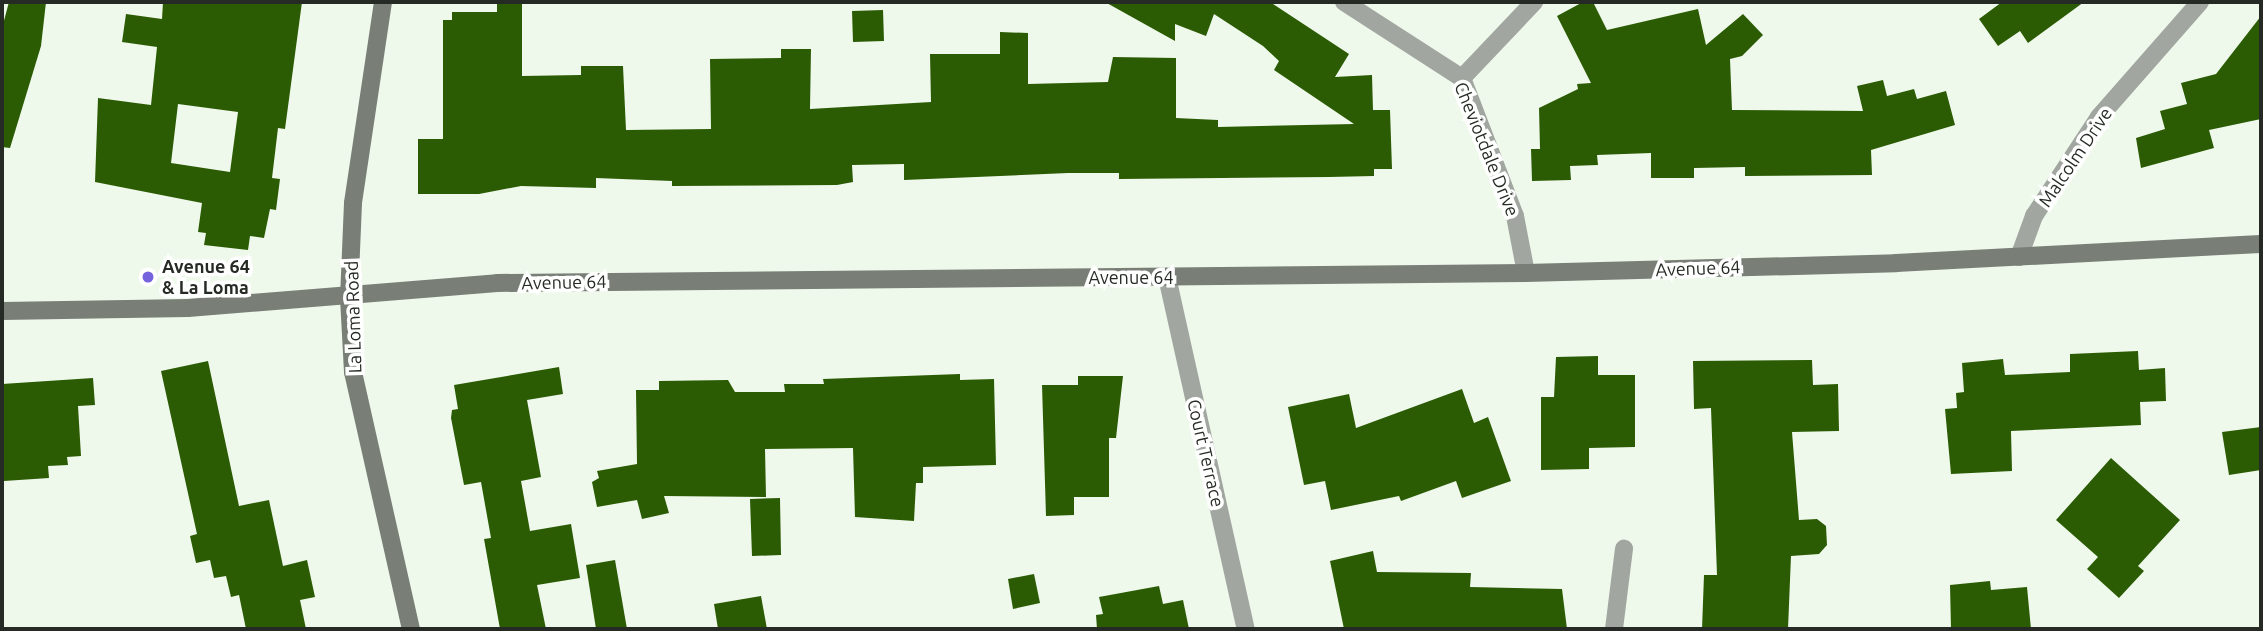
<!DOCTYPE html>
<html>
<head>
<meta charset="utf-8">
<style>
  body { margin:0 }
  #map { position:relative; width:2263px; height:631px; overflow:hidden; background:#eff9eb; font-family:Ubuntu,sans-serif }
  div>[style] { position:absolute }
  .building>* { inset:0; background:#2b5c04 }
  .street>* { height:18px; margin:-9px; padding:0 9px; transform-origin:9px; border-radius:9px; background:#a1a6a0 }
  .secondary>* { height:18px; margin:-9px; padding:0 9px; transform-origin:9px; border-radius:9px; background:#797f77 }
  .dots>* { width:19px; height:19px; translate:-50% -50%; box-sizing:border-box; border:4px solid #fff; border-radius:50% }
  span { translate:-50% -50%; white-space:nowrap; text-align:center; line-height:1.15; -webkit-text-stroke:7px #fff; paint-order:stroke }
  .street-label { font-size:18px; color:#262a24 }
  .poi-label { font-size:18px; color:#262a24; font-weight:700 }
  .left { translate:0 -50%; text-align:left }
  .frame { position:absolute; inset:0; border:4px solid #262a24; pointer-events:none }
</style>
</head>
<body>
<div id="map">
  <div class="building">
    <i style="clip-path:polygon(9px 2px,46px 2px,41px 46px,10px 148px,2px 147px,2px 28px)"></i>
    <i style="clip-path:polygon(evenodd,163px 2px,302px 2px,285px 129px,278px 128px,272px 178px,280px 179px,276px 210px,270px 209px,264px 238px,250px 236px,248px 250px,204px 245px,206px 233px,198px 232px,202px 203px,95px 182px,98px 98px,151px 105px,157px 47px,122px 42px,126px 14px,162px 19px,163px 2px,178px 104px,238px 112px,230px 172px,171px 163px,178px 104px)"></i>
    <i style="clip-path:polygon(497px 2px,522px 2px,522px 76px,581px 75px,581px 66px,623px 66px,626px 130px,711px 129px,710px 59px,781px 58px,781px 49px,811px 49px,810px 109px,931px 102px,930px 54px,1000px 54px,1000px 32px,1028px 33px,1028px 84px,1108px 82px,1113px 57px,1176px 58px,1176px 118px,1218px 120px,1218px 127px,1354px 124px,1274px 70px,1279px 61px,1263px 46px,1214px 14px,1206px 36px,1175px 24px,1175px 41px,1105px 2px,1270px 2px,1349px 54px,1335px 77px,1372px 75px,1373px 110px,1390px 110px,1392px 169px,1374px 169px,1374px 176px,1329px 177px,1119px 179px,1119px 173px,1068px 173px,904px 180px,904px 164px,852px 165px,853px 182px,837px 185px,672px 186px,672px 181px,596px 178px,596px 188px,521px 186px,479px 194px,418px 194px,418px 139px,443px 139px,443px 20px,452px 20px,452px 12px,497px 12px)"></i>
    <i style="clip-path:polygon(1583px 2px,1593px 2px,1607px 30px,1698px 9px,1706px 45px,1743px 14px,1763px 35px,1742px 56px,1730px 59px,1732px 110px,1863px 111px,1857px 86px,1883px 80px,1887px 96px,1914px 89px,1917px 99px,1946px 91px,1955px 125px,1871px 150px,1872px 175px,1745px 176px,1745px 167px,1694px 168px,1694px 178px,1651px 178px,1651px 153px,1597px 155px,1598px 165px,1570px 166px,1571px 180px,1532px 181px,1531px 149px,1540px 149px,1539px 108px,1578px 89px,1577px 84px,1591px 83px,1557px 16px)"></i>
    <i style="clip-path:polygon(2002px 2px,2084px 2px,2028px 43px,2020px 31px,1998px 46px,1979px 19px)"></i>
    <i style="clip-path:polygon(883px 10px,884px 41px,853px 42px,852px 11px)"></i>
    <i style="clip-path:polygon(2261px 16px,2261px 119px,2209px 130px,2214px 148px,2141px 168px,2136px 138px,2165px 129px,2160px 111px,2187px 104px,2181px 83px,2216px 74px)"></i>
    <i style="clip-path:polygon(2138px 351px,2139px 370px,2165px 368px,2166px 401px,2140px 402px,2141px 425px,2011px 431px,2012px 471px,1951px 474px,1945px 409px,1957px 408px,1956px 393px,1964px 392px,1962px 363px,2003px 359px,2005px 375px,2070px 372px,2070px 354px)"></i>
    <i style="clip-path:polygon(1598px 356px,1598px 375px,1635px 375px,1635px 447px,1589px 448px,1589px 469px,1541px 470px,1541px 397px,1554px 397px,1556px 357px)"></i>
    <i style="clip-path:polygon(1812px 360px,1813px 385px,1838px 384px,1839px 431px,1792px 432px,1799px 520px,1817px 519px,1826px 526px,1827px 545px,1819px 554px,1791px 556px,1788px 629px,1702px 629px,1704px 575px,1717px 575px,1711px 408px,1694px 409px,1693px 361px)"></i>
    <i style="clip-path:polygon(208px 361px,239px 506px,269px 500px,283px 566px,307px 560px,315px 597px,300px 600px,306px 629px,246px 629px,239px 595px,231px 597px,226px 576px,214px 578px,210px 560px,196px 563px,190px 536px,197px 534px,161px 371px)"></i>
    <i style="clip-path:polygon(559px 367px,563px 394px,527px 400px,541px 477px,521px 481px,530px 531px,571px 524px,580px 578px,537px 585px,546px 629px,500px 629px,484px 539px,491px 538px,481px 482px,464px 485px,451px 418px,452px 410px,458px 409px,454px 385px)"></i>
    <i style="clip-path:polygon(960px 374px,960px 380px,994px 379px,996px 465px,923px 467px,923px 483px,916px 483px,914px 521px,855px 517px,853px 448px,765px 449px,766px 497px,664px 496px,669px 513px,642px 519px,637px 500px,597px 507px,592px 482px,599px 478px,597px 471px,637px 464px,636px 390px,659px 390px,659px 381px,728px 380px,735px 392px,785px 392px,784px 384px,824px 384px,823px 379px)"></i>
    <i style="clip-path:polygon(1078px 376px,1123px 376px,1116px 438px,1109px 438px,1109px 497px,1074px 497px,1074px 515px,1046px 516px,1042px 385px,1078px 385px)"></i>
    <i style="clip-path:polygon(93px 378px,95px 405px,78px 406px,81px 456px,67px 457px,68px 465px,48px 466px,49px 478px,4px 481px,2px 384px)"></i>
    <i style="clip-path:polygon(1462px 389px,1474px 423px,1488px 417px,1511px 481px,1462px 498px,1456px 481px,1401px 501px,1399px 496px,1331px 510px,1325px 481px,1304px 485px,1288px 407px,1349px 394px,1356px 428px)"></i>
    <i style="clip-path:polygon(2261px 427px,2261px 470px,2229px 475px,2222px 432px)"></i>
    <i style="clip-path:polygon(2111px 458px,2180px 520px,2138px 566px,2144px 571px,2119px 598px,2087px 569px,2098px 557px,2056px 520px)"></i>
    <i style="clip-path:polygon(780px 498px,781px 555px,752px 556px,750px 499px)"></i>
    <i style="clip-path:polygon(1373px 551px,1377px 572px,1471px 573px,1470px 587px,1562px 589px,1567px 629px,1344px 629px,1330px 561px)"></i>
    <i style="clip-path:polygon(615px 560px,627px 629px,596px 629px,586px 565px)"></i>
    <i style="clip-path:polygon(1034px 574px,1040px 603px,1013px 609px,1008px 579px)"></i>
    <i style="clip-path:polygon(1990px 581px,1991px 590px,2027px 587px,2031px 629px,1951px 629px,1950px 585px)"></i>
    <i style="clip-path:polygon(1159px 586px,1163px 604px,1183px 600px,1189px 629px,1097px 629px,1096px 615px,1103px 614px,1099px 597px)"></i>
    <i style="clip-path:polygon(761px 596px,767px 629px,718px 629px,714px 604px)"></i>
  </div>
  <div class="street">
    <i style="left:1344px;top:2px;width:140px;rotate:32.8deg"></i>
    <i style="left:1462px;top:78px;width:148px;rotate:69deg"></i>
    <i style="left:1515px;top:216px;width:58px;rotate:79.1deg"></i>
    <i style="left:1462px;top:78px;width:105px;rotate:-46.5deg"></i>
    <i style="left:2019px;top:257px;width:44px;rotate:-69.9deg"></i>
    <i style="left:2034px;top:216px;width:118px;rotate:-56.7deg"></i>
    <i style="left:2099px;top:117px;width:153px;rotate:-48.7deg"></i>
    <i style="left:1167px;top:277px;width:361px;rotate:77.4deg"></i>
    <i style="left:1614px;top:629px;width:81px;rotate:-82.9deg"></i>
  </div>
  <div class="secondary">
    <i style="left:383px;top:2px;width:203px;rotate:98.5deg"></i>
    <i style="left:353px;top:203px;width:95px;rotate:92.4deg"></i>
    <i style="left:349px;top:298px;width:74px;rotate:86.9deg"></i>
    <i style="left:353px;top:372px;width:263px;rotate:77.3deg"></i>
    <i style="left:2px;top:311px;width:186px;rotate:-0.9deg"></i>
    <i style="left:188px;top:308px;width:310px;rotate:-4.6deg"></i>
    <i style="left:497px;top:283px;width:1029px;rotate:-0.56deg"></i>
    <i style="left:1526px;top:273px;width:370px;rotate:-1.5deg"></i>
    <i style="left:1896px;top:263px;width:365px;rotate:-3deg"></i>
  </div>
  <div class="dots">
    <i style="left:148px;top:277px;background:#7563de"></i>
  </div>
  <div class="street-label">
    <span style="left:1487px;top:149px;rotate:68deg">Cheviotdale Drive</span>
    <span style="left:2075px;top:157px;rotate:-56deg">Malcolm Drive</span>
    <span style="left:1698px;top:268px;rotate:-2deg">Avenue 64</span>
    <span style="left:1131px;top:277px">Avenue 64</span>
    <span style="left:564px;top:282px;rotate:-1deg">Avenue 64</span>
    <span style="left:353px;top:317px;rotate:-92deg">La Loma Road</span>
    <span style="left:1206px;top:453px;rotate:77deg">Court Terrace</span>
  </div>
  <div class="poi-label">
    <span class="left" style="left:162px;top:277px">Avenue 64<br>&amp; La Loma</span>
  </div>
  <div class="frame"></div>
</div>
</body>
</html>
